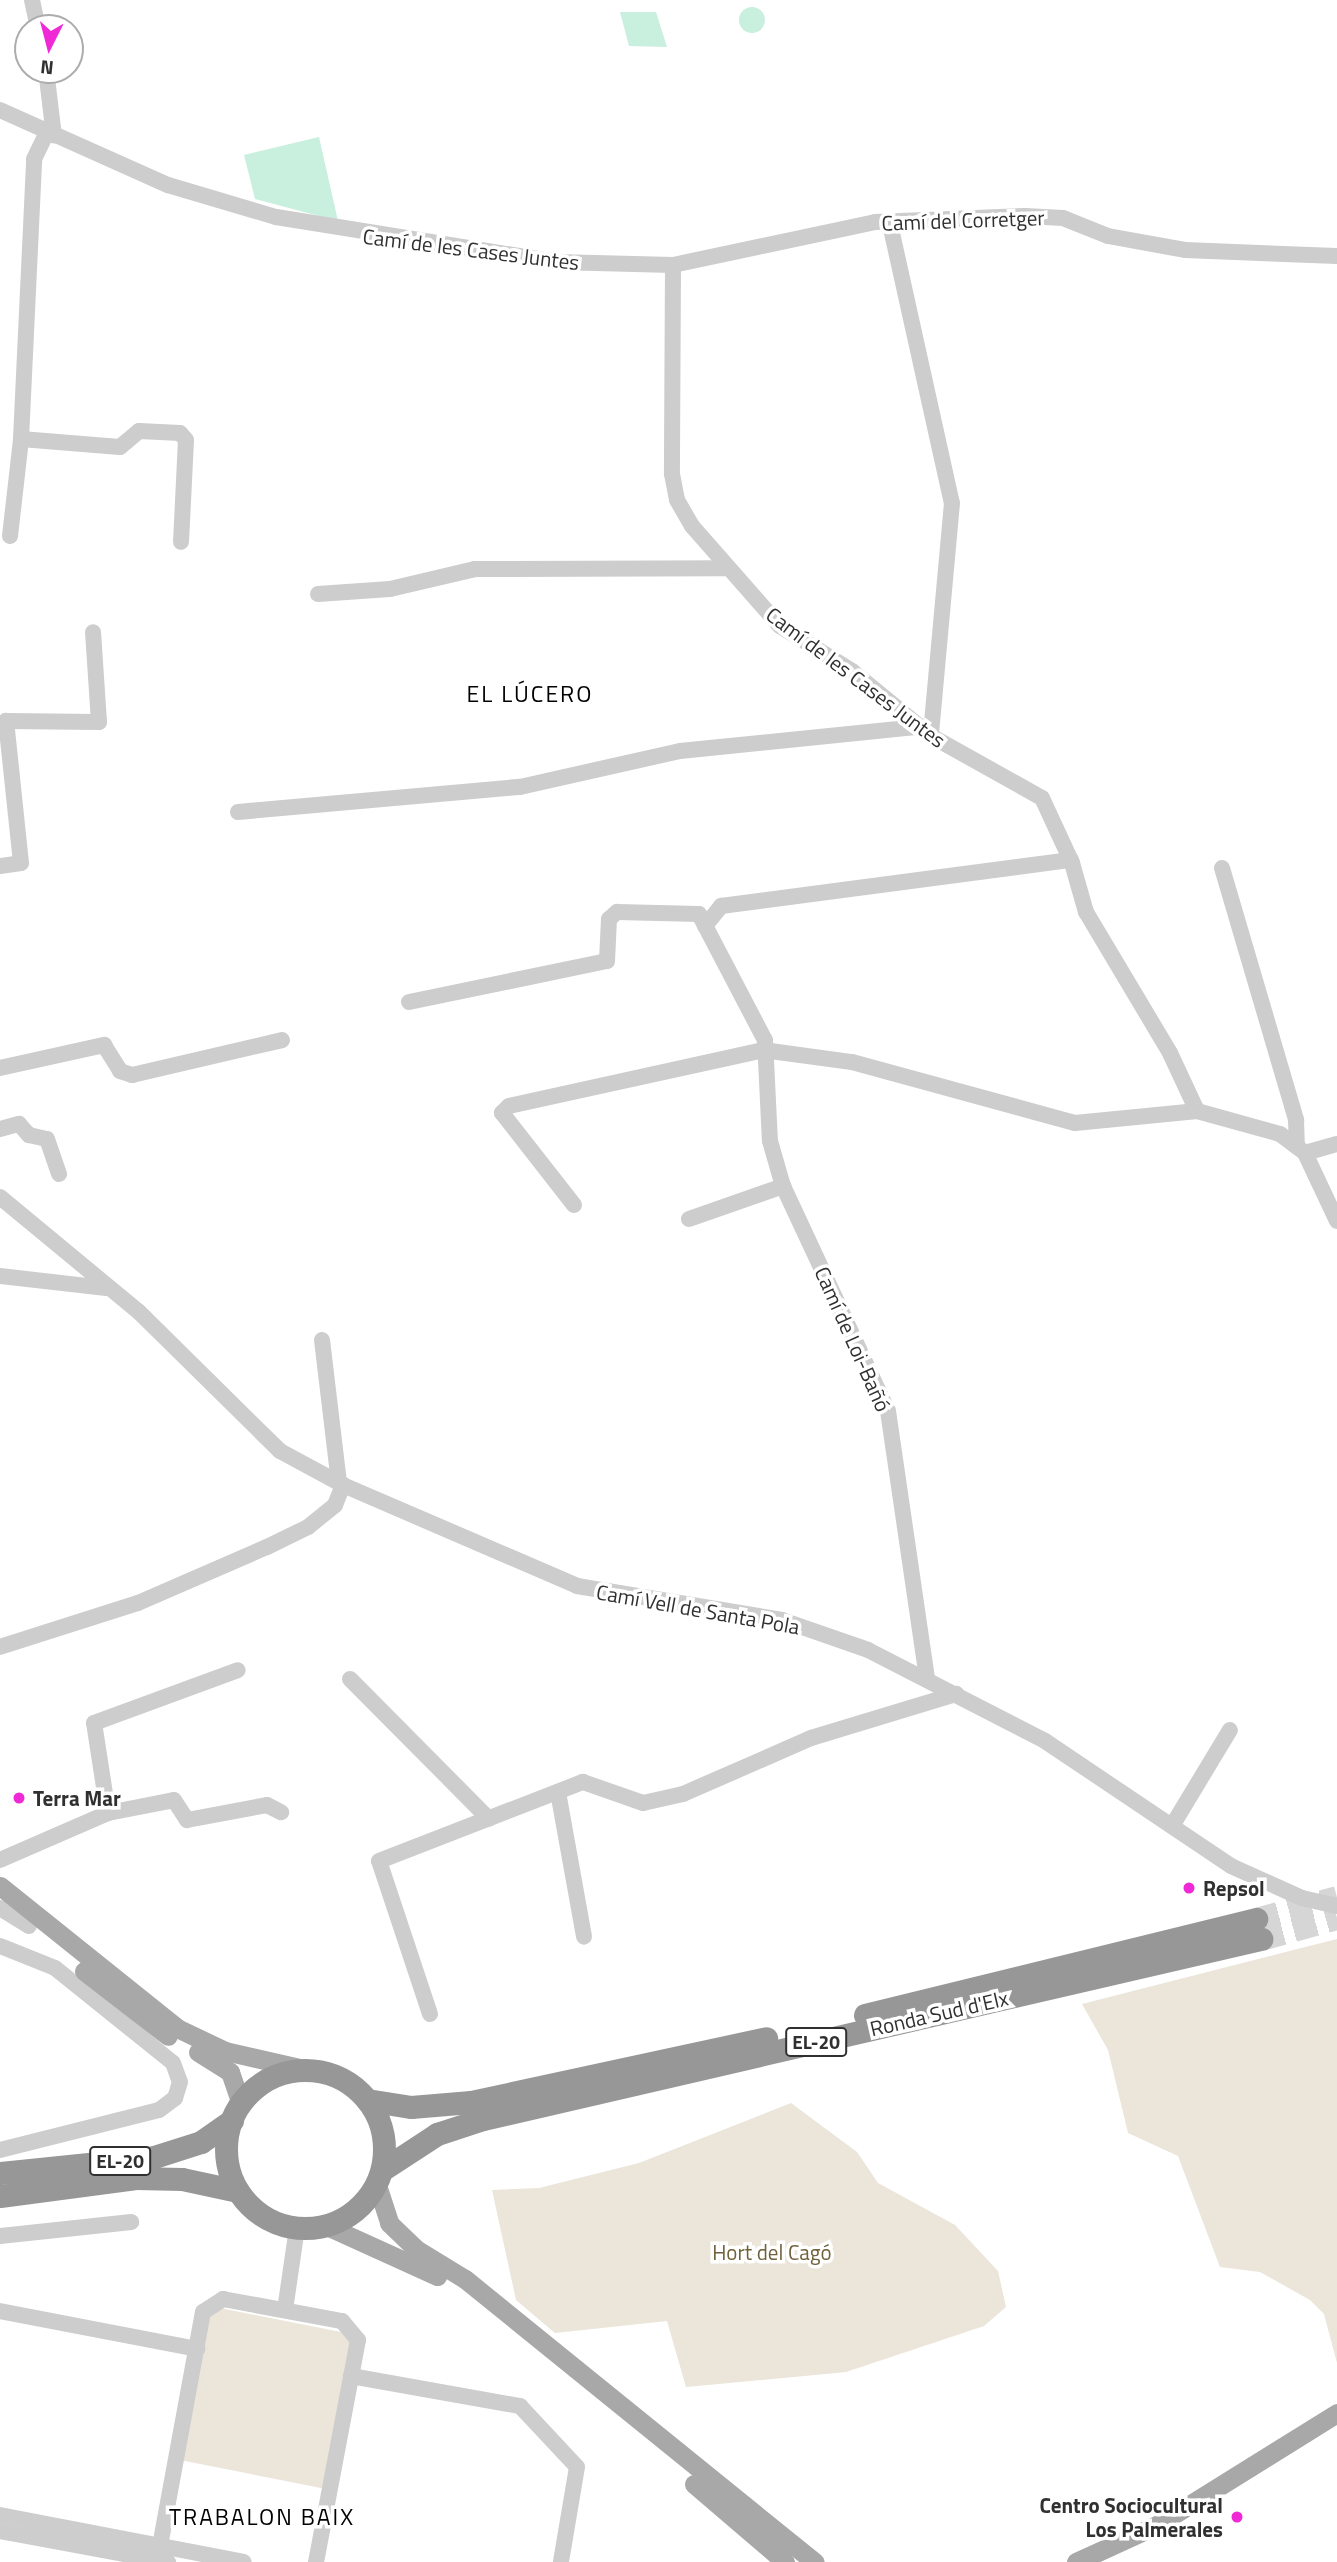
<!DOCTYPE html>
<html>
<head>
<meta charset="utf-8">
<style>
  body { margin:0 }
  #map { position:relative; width:1337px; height:2562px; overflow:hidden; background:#fff; font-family:"Titillium Web",sans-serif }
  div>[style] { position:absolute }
  .green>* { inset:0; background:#ebe5da }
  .water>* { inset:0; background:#c9efdf }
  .round { border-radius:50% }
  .highway-tunnel>* { height:23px; margin-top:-11.5px; transform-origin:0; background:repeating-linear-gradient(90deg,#d6d6d6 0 23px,transparent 0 34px) }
  .minor>* { height:16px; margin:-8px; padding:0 8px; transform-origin:8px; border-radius:8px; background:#cdcdcd }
  .major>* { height:19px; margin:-9.5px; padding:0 9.5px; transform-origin:9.5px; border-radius:9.5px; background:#a8a8a8 }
  .highway>* { height:23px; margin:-11.5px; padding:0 11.5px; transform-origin:11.5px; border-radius:11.5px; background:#979797 }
  .highway>.ring { margin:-11.5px; padding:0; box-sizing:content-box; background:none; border:23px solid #979797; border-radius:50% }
  .dots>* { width:19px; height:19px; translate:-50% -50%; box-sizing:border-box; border:4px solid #fff; border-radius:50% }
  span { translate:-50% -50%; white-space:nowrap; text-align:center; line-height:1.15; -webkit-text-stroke:7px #fff; paint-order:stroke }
  .shield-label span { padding:2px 5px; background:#fff; border:2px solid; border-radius:5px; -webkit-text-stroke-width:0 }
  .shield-label { font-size:19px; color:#303030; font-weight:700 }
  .street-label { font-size:21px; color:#303030 }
  .poi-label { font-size:21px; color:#303030; font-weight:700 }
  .left { translate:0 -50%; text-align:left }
  .right { translate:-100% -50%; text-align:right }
  .park-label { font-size:21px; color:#6f613a }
  .neighbourhood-label { font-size:23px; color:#000; letter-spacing:2px }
  .north { position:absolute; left:14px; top:14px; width:70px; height:70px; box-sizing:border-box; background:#fff; border:2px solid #acacac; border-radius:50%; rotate:186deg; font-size:19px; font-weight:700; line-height:28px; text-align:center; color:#303030 }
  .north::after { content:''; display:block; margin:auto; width:24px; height:32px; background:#f029d6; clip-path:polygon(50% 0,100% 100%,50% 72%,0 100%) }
</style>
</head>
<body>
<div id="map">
  <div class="green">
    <i style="clip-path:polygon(1337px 1939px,1337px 2363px,1324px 2314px,1310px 2300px,1260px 2272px,1220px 2267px,1178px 2156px,1128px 2133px,1108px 2050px,1082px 2004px)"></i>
    <i style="clip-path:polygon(791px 2103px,857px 2152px,878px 2183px,955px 2225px,998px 2271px,1006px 2307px,984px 2326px,846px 2372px,686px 2387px,667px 2321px,555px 2333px,516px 2300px,492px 2190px,539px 2188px,639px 2163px)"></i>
    <i style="clip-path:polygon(220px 2308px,346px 2333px,351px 2346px,326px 2489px,180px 2460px,207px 2319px)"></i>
  </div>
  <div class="water">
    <i class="round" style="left:739px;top:7px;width:26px;height:26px"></i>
    <i style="clip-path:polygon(620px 12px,656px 12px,667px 47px,629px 46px)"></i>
    <i style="clip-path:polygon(319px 137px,338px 221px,255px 199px,244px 155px)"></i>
  </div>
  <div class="highway-tunnel">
    <i style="left:1256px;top:1919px;width:84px;rotate:-15.2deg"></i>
    <i style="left:1261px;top:1939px;width:79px;rotate:-15.4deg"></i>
  </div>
  <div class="minor">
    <i style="left:32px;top:0;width:29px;rotate:78deg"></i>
    <i style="left:46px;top:70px;width:66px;rotate:83.1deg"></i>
    <i style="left:0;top:110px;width:184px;rotate:24.1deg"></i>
    <i style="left:168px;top:185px;width:113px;rotate:16.5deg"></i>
    <i style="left:276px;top:217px;width:284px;rotate:9.1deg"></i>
    <i style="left:556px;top:262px;width:117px;rotate:1.5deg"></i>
    <i style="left:673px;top:265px;width:207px;rotate:-12deg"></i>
    <i style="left:875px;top:222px;width:150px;rotate:-2.3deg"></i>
    <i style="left:1025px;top:216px;width:38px;rotate:3deg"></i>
    <i style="left:1063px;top:218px;width:48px;rotate:21.8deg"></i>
    <i style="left:1108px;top:236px;width:78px;rotate:10.3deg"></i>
    <i style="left:1185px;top:250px;width:152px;rotate:2.3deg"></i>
    <i style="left:890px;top:224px;width:286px;rotate:77.5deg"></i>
    <i style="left:952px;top:503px;width:234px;rotate:95.2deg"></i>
    <i style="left:673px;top:265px;width:209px;rotate:90.3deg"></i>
    <i style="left:672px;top:474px;width:26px;rotate:79deg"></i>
    <i style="left:677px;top:500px;width:30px;rotate:60deg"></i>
    <i style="left:692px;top:526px;width:133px;rotate:48.7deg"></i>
    <i style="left:780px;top:626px;width:85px;rotate:32deg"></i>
    <i style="left:852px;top:671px;width:102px;rotate:39.4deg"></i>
    <i style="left:931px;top:736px;width:127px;rotate:29.2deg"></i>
    <i style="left:1042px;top:798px;width:72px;rotate:65.2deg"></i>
    <i style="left:1072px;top:863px;width:51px;rotate:74.1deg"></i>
    <i style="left:1086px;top:912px;width:164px;rotate:59.2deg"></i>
    <i style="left:1170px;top:1053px;width:64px;rotate:65deg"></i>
    <i style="left:1197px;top:1111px;width:86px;rotate:15.5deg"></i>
    <i style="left:1280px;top:1134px;width:31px;rotate:37deg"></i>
    <i style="left:1305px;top:1153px;width:75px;rotate:64.8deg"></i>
    <i style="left:21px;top:439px;width:99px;rotate:4.6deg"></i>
    <i style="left:120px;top:447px;width:25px;rotate:-40deg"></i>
    <i style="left:139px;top:431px;width:41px;rotate:2.8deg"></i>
    <i style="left:180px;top:433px;width:9px;rotate:49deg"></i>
    <i style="left:186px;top:440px;width:102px;rotate:92.8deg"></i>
    <i style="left:10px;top:536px;width:98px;rotate:-83.5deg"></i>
    <i style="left:21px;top:439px;width:280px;rotate:-87.3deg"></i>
    <i style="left:34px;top:159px;width:30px;rotate:-64deg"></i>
    <i style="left:318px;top:594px;width:72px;rotate:-4deg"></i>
    <i style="left:390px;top:589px;width:87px;rotate:-13.2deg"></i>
    <i style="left:475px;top:569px;width:250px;rotate:-0.2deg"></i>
    <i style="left:238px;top:812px;width:283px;rotate:-5.1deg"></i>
    <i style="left:520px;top:787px;width:164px;rotate:-12.7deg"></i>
    <i style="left:680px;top:751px;width:239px;rotate:-5.8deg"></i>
    <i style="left:0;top:866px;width:21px;rotate:-8deg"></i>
    <i style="left:21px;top:863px;width:143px;rotate:-96deg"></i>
    <i style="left:6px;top:721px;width:93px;rotate:0.6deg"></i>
    <i style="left:99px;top:722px;width:90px;rotate:-93.8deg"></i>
    <i style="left:1222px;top:868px;width:263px;rotate:73.6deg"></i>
    <i style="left:1296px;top:1120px;width:27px;rotate:88deg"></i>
    <i style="left:705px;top:926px;width:26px;rotate:-51deg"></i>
    <i style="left:721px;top:906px;width:353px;rotate:-7.5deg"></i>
    <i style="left:409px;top:1002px;width:202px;rotate:-11.7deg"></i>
    <i style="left:607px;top:961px;width:42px;rotate:-87.3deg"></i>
    <i style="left:609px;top:919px;width:11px;rotate:-41deg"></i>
    <i style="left:617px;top:912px;width:82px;rotate:1.4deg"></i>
    <i style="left:699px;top:914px;width:142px;rotate:62.4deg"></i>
    <i style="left:765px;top:1040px;width:101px;rotate:87.2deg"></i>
    <i style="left:770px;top:1141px;width:47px;rotate:73.9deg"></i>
    <i style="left:783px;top:1186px;width:248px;rotate:65deg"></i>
    <i style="left:888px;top:1411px;width:269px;rotate:81.7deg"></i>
    <i style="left:0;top:1068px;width:107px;rotate:-12.5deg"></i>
    <i style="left:104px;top:1045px;width:31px;rotate:58deg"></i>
    <i style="left:120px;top:1071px;width:13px;rotate:18deg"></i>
    <i style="left:132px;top:1075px;width:154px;rotate:-13.1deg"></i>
    <i style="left:0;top:1129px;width:20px;rotate:-15deg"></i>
    <i style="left:19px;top:1124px;width:15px;rotate:48deg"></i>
    <i style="left:29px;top:1135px;width:18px;rotate:13deg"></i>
    <i style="left:47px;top:1139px;width:37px;rotate:71deg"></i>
    <i style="left:1305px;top:1153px;width:33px;rotate:-16deg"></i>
    <i style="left:0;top:1197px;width:180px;rotate:39.6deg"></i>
    <i style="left:139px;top:1312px;width:198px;rotate:44.6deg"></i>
    <i style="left:280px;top:1451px;width:72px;rotate:28.4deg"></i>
    <i style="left:343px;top:1485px;width:255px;rotate:23.3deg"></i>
    <i style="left:577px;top:1586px;width:208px;rotate:9.4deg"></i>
    <i style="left:782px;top:1620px;width:91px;rotate:19.2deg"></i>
    <i style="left:868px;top:1650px;width:199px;rotate:27.2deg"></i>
    <i style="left:1045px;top:1741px;width:224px;rotate:33.9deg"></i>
    <i style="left:1231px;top:1866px;width:78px;rotate:24.3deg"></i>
    <i style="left:1302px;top:1898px;width:36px;rotate:13deg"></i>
    <i style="left:574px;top:1205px;width:117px;rotate:-128deg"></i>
    <i style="left:502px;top:1113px;width:10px;rotate:-45deg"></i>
    <i style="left:509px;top:1106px;width:260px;rotate:-12.4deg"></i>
    <i style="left:763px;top:1050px;width:90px;rotate:7.7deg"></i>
    <i style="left:852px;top:1062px;width:231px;rotate:15.3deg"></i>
    <i style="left:1075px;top:1123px;width:123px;rotate:-5.6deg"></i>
    <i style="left:689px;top:1219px;width:100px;rotate:-19.3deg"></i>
    <i style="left:0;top:1276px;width:107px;rotate:6.5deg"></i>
    <i style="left:322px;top:1340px;width:143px;rotate:83.2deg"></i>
    <i style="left:0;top:1647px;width:145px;rotate:-17.7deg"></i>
    <i style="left:138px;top:1603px;width:141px;rotate:-23.5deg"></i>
    <i style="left:267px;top:1547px;width:46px;rotate:-26deg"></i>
    <i style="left:308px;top:1527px;width:35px;rotate:-39deg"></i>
    <i style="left:335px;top:1505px;width:22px;rotate:-68deg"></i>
    <i style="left:350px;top:1679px;width:197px;rotate:45.2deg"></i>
    <i style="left:558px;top:1792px;width:147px;rotate:79.8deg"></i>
    <i style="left:108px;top:1813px;width:91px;rotate:-98.8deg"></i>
    <i style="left:94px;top:1723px;width:153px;rotate:-20.2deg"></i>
    <i style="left:1172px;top:1826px;width:112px;rotate:-58.9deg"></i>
    <i style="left:0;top:1860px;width:118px;rotate:-23.5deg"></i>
    <i style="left:108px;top:1813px;width:67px;rotate:-11.1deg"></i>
    <i style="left:174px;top:1800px;width:24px;rotate:57deg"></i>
    <i style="left:187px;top:1820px;width:81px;rotate:-10.6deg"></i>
    <i style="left:267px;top:1805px;width:16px;rotate:27deg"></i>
    <i style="left:0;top:1908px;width:34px;rotate:32deg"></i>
    <i style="left:0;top:1946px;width:59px;rotate:21.8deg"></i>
    <i style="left:55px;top:1968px;width:151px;rotate:38.8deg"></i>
    <i style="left:173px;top:2063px;width:20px;rotate:70deg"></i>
    <i style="left:180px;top:2082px;width:17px;rotate:107deg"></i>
    <i style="left:175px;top:2098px;width:20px;rotate:143deg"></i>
    <i style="left:159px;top:2110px;width:164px;rotate:165.9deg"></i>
    <i style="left:430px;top:2014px;width:161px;rotate:-108.4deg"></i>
    <i style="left:379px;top:1861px;width:219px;rotate:-21.2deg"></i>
    <i style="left:583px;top:1782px;width:64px;rotate:19.3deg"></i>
    <i style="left:643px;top:1803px;width:41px;rotate:-12.7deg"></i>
    <i style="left:683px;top:1794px;width:140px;rotate:-23.6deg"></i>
    <i style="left:811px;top:1738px;width:152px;rotate:-16.9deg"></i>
    <i style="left:0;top:2236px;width:132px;rotate:-6.1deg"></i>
    <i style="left:285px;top:2310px;width:83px;rotate:-81.7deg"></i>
    <i style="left:0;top:2311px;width:201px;rotate:10.9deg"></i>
    <i style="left:351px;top:2376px;width:172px;rotate:10.1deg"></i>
    <i style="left:520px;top:2406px;width:83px;rotate:46.9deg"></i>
    <i style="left:577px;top:2467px;width:96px;rotate:99.6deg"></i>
    <i style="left:0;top:2515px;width:248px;rotate:10.9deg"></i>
    <i style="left:0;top:2531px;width:171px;rotate:10.5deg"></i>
    <i style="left:160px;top:2546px;width:238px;rotate:-79.6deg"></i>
    <i style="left:203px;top:2312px;width:24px;rotate:-33deg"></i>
    <i style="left:223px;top:2299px;width:121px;rotate:10.5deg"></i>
    <i style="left:342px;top:2321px;width:25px;rotate:50deg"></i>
    <i style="left:358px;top:2340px;width:226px;rotate:100.7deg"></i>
  </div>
  <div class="major">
    <i style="left:0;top:1886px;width:227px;rotate:38.7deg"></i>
    <i style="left:177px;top:2028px;width:53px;rotate:25.6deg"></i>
    <i style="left:225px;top:2051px;width:81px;rotate:12.8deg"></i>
    <i style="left:84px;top:1971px;width:106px;rotate:37.7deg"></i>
    <i style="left:198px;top:2052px;width:38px;rotate:32deg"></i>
    <i style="left:230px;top:2072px;width:34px;rotate:71deg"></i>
    <i style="left:377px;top:2185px;width:40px;rotate:72deg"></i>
    <i style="left:389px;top:2223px;width:37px;rotate:44deg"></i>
    <i style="left:416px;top:2249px;width:57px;rotate:31.5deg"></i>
    <i style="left:465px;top:2279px;width:450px;rotate:39deg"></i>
    <i style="left:327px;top:2226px;width:121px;rotate:24.4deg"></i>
    <i style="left:694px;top:2484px;width:120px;rotate:40.6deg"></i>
    <i style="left:1076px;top:2562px;width:89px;rotate:-24.6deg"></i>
    <i style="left:1157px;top:2525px;width:212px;rotate:-31.9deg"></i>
  </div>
  <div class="highway">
    <i style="left:865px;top:2015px;width:403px;rotate:-13.8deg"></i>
    <i class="ring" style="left:226px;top:2070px;width:135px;height:135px"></i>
    <i style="left:367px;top:2100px;width:45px;rotate:9deg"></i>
    <i style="left:411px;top:2107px;width:60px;rotate:-4.8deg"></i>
    <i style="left:471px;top:2102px;width:302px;rotate:-12.2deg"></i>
    <i style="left:382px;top:2170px;width:66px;rotate:-33.2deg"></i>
    <i style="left:437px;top:2134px;width:48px;rotate:-18.1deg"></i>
    <i style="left:483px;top:2119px;width:799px;rotate:-13.03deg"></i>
    <i style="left:0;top:2173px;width:155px;rotate:-5.9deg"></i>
    <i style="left:154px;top:2157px;width:49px;rotate:-17.7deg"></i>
    <i style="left:201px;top:2142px;width:38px;rotate:-35deg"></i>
    <i style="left:0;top:2196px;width:137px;rotate:-7.5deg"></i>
    <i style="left:136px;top:2178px;width:46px;rotate:1.2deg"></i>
    <i style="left:182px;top:2179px;width:57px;rotate:12.1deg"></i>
  </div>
  <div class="dots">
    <i style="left:19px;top:1798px;background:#f029d6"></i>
    <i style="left:1189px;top:1888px;background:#f029d6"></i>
    <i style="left:1237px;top:2517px;background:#f029d6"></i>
  </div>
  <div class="shield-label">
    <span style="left:816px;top:2042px">EL-20</span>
    <span style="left:120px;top:2161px">EL-20</span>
  </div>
  <div class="street-label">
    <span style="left:963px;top:220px;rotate:-2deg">Camí del Corretger</span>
    <span style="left:471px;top:249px;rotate:7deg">Camí de les Cases Juntes</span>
    <span style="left:856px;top:677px;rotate:37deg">Camí de les Cases Juntes</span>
    <span style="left:853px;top:1339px;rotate:66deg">Camí de Loi-Bañó</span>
    <span style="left:698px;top:1609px;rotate:10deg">Camí Vell de Santa Pola</span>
    <span style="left:939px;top:2013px;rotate:-13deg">Ronda Sud d'Elx</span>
  </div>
  <div class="poi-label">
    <span class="left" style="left:33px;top:1798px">Terra Mar</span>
    <span class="left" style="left:1203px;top:1888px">Repsol</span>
    <span class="right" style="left:1223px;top:2517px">Centro Sociocultural<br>Los Palmerales</span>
  </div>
  <div class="park-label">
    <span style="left:772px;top:2252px">Hort del Cagó</span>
  </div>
  <div class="neighbourhood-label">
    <span style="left:530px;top:694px">EL LÚCERO</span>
    <span style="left:262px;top:2517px">TRABALON BAIX</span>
  </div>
  <div class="north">N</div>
</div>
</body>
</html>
